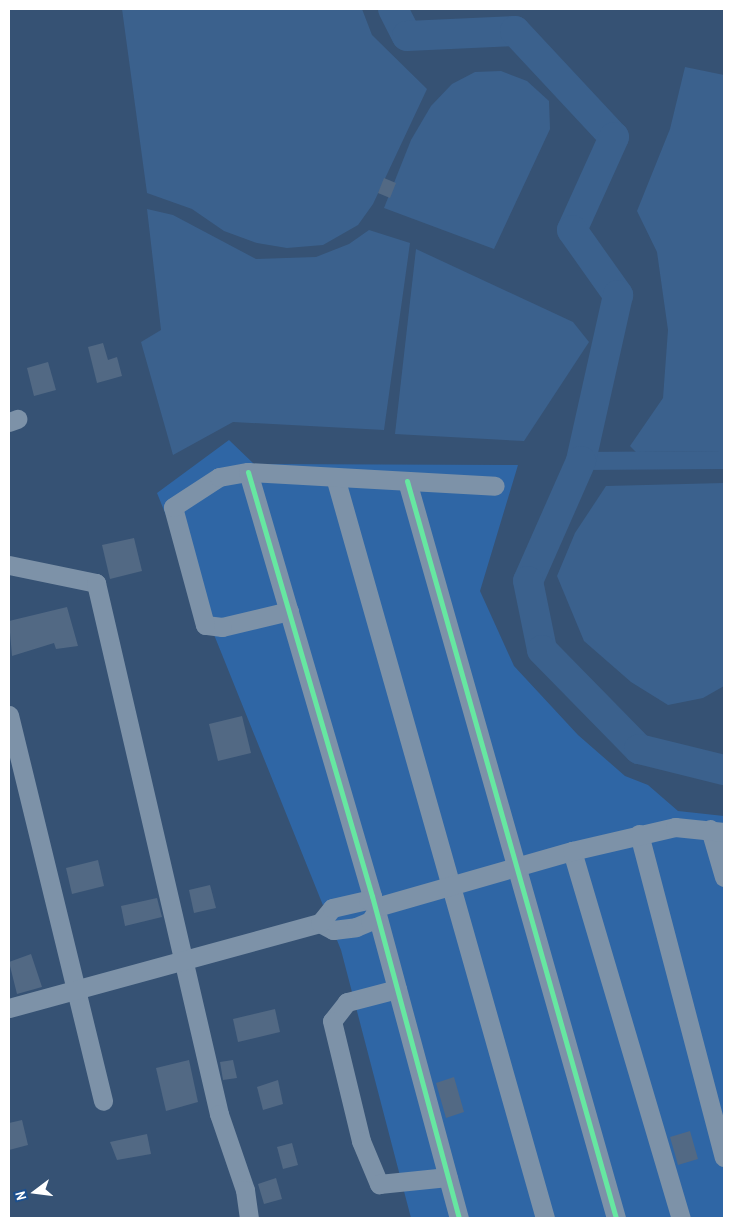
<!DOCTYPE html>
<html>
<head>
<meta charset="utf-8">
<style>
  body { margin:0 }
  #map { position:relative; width:733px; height:1227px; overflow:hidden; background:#365274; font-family:"Archivo Narrow",sans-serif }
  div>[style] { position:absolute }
  .green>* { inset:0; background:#2f66a5 }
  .water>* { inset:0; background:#3b618d }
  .canal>* { height:18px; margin:-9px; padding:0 9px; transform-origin:9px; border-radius:9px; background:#3b618d }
  .river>* { height:30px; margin:-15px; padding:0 15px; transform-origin:15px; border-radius:15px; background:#3b618d }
  .building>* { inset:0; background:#526984 }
  .minor>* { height:19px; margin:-9.5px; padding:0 9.5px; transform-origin:9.5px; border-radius:9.5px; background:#7d92a8 }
  .cycleway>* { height:5px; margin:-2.5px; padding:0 2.5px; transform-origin:2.5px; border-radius:2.5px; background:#66e7a1 }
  span { translate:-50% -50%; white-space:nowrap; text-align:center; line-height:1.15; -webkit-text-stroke:4.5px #1b4f8f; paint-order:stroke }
  .frame { position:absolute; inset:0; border:10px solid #fff; pointer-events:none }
  .north { position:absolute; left:10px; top:1167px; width:50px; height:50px; -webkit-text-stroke:4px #1b4f8f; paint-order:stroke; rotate:255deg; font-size:14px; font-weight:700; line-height:20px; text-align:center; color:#fff }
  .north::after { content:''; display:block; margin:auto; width:18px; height:22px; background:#fff; clip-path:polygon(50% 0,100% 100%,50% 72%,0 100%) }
</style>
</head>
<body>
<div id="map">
  <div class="green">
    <i style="clip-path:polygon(229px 440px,254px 464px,518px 465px,480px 591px,514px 666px,578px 735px,625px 776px,648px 785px,678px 811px,724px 816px,724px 1218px,411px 1218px,341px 950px,157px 493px)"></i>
  </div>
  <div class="water">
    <i style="clip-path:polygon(122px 9px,362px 9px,372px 35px,427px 89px,373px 204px,358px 225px,323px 245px,287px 248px,257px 243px,224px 231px,192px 209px,147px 193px)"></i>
    <i style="clip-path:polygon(685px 67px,724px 75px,724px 451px,636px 452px,630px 446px,663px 398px,668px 330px,657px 252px,637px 211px,670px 129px)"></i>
    <i style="clip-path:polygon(501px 71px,527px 81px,549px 101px,550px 129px,494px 249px,384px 208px,411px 140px,431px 106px,452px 84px,475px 72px)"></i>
    <i style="clip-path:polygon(147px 209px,173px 215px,256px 259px,316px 257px,349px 244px,369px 230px,410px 243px,384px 430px,233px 422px,173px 455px,141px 342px,161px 330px)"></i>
    <i style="clip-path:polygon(416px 249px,573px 322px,589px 342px,524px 441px,395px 434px)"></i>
    <i style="clip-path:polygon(724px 483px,724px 686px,703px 698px,668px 705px,631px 682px,584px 641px,557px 576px,575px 533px,606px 486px)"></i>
  </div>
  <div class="canal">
    <i style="left:581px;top:461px;width:143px;rotate:-0.4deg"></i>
  </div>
  <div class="river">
    <i style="left:393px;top:9px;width:30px;rotate:63deg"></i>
    <i style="left:407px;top:36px;width:108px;rotate:-2.7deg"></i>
    <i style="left:515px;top:31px;width:145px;rotate:47deg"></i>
    <i style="left:614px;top:137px;width:102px;rotate:114.3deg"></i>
    <i style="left:572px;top:230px;width:80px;rotate:54.7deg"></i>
    <i style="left:618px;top:295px;width:170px;rotate:102.6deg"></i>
    <i style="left:581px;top:461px;width:131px;rotate:113.8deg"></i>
    <i style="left:528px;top:581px;width:70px;rotate:78.5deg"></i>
    <i style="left:542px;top:650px;width:139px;rotate:45.6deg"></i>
    <i style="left:639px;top:749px;width:88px;rotate:13.9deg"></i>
  </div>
  <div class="building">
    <i style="clip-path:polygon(384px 178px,396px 183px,390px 198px,378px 193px)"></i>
    <i style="clip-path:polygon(103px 343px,108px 360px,117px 357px,122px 376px,97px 383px,88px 347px)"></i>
    <i style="clip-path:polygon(48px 362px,56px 390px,34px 396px,27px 368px)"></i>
    <i style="clip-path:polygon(134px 538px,142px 571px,110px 579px,102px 545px)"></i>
    <i style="clip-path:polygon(67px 607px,78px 646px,56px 649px,54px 643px,12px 656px,9px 621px)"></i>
    <i style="clip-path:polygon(242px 716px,251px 753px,218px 761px,209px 724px)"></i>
    <i style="clip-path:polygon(98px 860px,104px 886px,72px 894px,66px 868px)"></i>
    <i style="clip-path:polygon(210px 885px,216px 908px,194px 913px,189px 890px)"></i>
    <i style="clip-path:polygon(157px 898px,162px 917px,125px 926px,121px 906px)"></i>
    <i style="clip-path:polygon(31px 954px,42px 987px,17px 994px,9px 962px)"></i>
    <i style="clip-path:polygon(275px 1009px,280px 1032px,238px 1042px,233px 1019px)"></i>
    <i style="clip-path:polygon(189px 1060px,198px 1102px,166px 1111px,156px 1068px)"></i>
    <i style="clip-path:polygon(233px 1060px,237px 1078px,223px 1080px,220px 1062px)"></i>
    <i style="clip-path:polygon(454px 1077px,464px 1112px,446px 1118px,436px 1083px)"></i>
    <i style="clip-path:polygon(278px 1080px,283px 1104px,263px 1110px,257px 1087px)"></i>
    <i style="clip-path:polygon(22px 1120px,28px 1145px,9px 1150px,9px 1123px)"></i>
    <i style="clip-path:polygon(690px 1131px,698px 1159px,678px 1165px,670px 1137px)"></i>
    <i style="clip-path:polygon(147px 1134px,151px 1154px,117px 1160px,110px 1142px)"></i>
    <i style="clip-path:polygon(292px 1143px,298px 1165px,283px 1169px,277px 1147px)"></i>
    <i style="clip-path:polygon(276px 1178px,282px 1199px,264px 1204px,258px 1184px)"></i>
  </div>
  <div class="minor">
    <i style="left:9px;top:422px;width:9px;rotate:-21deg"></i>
    <i style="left:248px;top:472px;width:442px;rotate:73.7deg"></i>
    <i style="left:372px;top:896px;width:334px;rotate:74.9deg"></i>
    <i style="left:335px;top:477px;width:770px;rotate:74.18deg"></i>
    <i style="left:407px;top:481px;width:766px;rotate:74.17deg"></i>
    <i style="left:9px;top:565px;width:89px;rotate:11.7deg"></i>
    <i style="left:96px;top:583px;width:545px;rotate:76.96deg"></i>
    <i style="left:219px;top:1114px;width:80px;rotate:71.1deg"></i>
    <i style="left:245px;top:1190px;width:28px;rotate:82deg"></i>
    <i style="left:289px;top:611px;width:69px;rotate:166.6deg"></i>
    <i style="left:222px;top:627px;width:17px;rotate:-173deg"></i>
    <i style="left:205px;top:625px;width:122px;rotate:-105.2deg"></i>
    <i style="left:173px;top:507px;width:55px;rotate:-33.1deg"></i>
    <i style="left:219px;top:477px;width:29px;rotate:-10deg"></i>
    <i style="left:248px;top:472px;width:247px;rotate:3.2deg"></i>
    <i style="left:9px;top:715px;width:397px;rotate:76.3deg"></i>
    <i style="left:710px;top:829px;width:50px;rotate:73.7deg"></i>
    <i style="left:639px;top:834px;width:334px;rotate:75.3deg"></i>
    <i style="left:572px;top:851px;width:383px;rotate:73.5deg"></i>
    <i style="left:320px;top:923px;width:15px;rotate:28deg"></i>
    <i style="left:333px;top:930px;width:23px;rotate:-7deg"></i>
    <i style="left:356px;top:927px;width:15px;rotate:-23deg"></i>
    <i style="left:370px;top:921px;width:18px;rotate:-56deg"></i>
    <i style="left:397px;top:989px;width:52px;rotate:165.4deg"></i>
    <i style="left:347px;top:1002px;width:24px;rotate:128deg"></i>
    <i style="left:332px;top:1021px;width:123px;rotate:76.4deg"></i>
    <i style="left:361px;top:1141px;width:47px;rotate:67.3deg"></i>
    <i style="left:379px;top:1184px;width:69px;rotate:-5.8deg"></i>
    <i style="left:9px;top:1008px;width:322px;rotate:-15.3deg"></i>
    <i style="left:320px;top:923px;width:19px;rotate:-51deg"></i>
    <i style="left:332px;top:908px;width:37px;rotate:-13deg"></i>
    <i style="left:368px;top:900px;width:13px;rotate:27deg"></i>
    <i style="left:380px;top:906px;width:200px;rotate:-16deg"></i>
    <i style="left:572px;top:851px;width:106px;rotate:-13.1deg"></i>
    <i style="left:675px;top:827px;width:49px;rotate:5.8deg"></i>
  </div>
  <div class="cycleway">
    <i style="left:248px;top:472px;width:442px;rotate:73.7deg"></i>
    <i style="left:372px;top:896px;width:334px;rotate:74.9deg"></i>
    <i style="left:407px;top:481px;width:766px;rotate:74.17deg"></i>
  </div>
  <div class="frame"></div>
  <div class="north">N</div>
</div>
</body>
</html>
